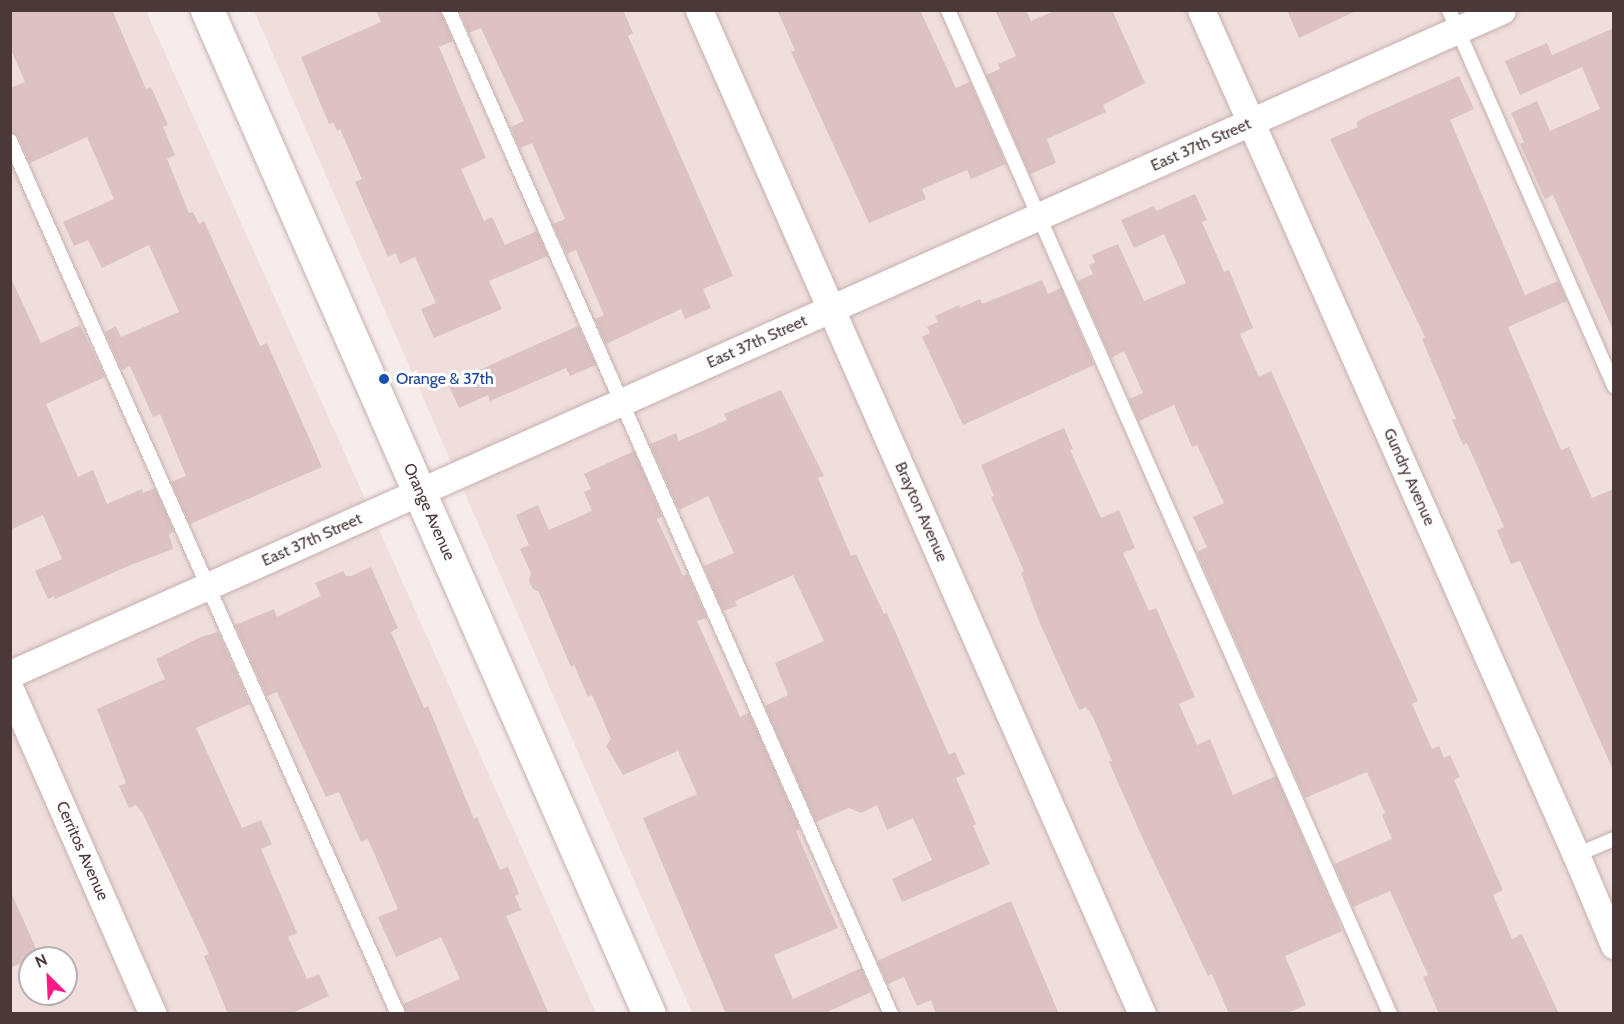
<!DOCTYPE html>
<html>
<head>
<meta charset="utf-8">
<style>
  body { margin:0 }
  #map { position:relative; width:1624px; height:1024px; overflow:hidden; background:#f6eceb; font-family:Cabin,sans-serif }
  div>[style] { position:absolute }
  .residential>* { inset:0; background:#efdedc }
  .building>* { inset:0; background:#dcc2c3 }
  .roads { filter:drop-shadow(0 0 2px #c6b0af) drop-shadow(0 0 2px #c6b0af) }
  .service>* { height:14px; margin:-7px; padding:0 7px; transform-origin:7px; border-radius:7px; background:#fff }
  .minor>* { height:27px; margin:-13.5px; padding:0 13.5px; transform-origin:13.5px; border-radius:13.5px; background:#fff }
  .tertiary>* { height:33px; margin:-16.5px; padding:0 16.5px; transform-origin:16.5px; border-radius:16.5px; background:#fff }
  .dots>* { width:16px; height:16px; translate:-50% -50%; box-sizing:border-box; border:3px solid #fff; border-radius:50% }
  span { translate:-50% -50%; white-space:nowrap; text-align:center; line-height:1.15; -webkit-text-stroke:6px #fff; paint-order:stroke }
  .street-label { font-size:16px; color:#4b3838 }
  .transit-label { font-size:16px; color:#164399 }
  .left { translate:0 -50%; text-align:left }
  .frame { position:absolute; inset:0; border:12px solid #4b3838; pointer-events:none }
  .north { position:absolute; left:18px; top:946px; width:60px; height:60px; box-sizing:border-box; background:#fff; border:2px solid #b7afaf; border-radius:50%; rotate:336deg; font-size:16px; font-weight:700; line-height:24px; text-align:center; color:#4b3838 }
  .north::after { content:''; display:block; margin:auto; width:21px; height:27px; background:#ff1986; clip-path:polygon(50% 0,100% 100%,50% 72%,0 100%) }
</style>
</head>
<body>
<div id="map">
  <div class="residential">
    <i style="clip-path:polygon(evenodd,10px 11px,146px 11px,596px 1013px,11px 1013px,10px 11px,30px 958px,66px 958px,66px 994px,30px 994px,30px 958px)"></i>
    <i style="clip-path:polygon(254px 11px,1613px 11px,1613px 1013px,692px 1013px)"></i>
  </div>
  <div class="building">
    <i style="clip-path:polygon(10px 10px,112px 10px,146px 89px,151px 87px,168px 125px,163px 127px,175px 155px,167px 159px,189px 213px,193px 212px,199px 224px,204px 221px,260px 346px,267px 343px,322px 467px,190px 524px,171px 482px,186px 476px,160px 414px,153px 417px,130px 366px,122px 370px,105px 332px,116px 326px,121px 337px,179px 312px,149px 245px,102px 268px,88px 240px,74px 246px,63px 222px,114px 199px,87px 137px,30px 163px,18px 137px,10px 132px,10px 88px,25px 82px,10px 47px)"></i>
    <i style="clip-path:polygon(376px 10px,440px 10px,453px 41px,439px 47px,486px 158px,461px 169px,484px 221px,492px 217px,505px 245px,537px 231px,548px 256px,489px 281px,502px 309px,434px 338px,421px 309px,436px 303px,415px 257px,400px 264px,396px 253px,388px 257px,355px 182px,362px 179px,340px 129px,337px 131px,333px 122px,329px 124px,301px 57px,381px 22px)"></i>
    <i style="clip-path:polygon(459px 10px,623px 10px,633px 33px,628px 36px,733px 276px,703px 289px,711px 308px,685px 319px,681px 309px,606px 344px,595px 319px,604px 315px,576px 250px,567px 254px,553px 224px,565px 219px,532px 143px,520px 148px,511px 127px,524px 121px,481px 28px,469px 33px)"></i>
    <i style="clip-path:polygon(777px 10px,920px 10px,956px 88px,970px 82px,1006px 164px,971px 179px,967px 170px,922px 189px,926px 199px,869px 223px,791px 52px,795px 50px)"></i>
    <i style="clip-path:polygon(995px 10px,1026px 10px,1031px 21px,1056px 10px,1112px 10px,1145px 83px,1103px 105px,1106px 112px,1047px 139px,1056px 163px,1030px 174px,986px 75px,1000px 69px,998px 64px,1016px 56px)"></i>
    <i style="clip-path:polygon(1287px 10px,1358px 10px,1299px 38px)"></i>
    <i style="clip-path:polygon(1614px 28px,1614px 332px,1553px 195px,1545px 199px,1520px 144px,1524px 142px,1511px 113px,1537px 101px,1550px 131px,1600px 109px,1582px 67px,1520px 95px,1505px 61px,1547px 43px,1552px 55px)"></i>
    <i style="clip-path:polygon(1459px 76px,1474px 109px,1450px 120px,1525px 295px,1558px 281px,1567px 301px,1508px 327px,1561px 450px,1569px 447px,1592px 498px,1614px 489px,1614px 772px,1520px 561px,1511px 564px,1497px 530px,1504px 527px,1467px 443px,1463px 445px,1452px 420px,1456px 419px,1422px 339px,1425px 337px,1330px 139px,1358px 127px,1356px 123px,1363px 118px)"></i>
    <i style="clip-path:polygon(1195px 194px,1207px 220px,1202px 222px,1224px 272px,1229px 270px,1253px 328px,1240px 334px,1259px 377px,1271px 371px,1418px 701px,1412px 704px,1432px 749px,1439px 746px,1444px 758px,1450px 755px,1460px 777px,1454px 780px,1503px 890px,1493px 895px,1512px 939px,1522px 934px,1559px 1014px,1439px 1014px,1423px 977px,1428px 975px,1390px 891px,1353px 907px,1334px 864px,1392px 839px,1382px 815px,1385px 813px,1367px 772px,1305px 798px,1197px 552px,1207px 547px,1193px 517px,1224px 503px,1197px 445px,1192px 447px,1174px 405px,1139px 421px,1129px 399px,1143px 393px,1124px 351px,1111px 358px,1077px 281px,1093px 274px,1089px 265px,1095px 262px,1092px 255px,1118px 244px,1144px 301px,1186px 283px,1164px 234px,1134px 248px,1121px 220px,1154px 206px,1156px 211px)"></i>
    <i style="clip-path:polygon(10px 276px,41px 343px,80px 325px,105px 377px,46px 404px,78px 477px,93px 470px,107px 504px,142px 489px,143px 493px,155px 488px,174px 532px,169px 534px,173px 549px,128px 566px,55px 599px,54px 596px,48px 599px,35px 571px,62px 559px,43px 515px,10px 530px)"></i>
    <i style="clip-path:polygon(1042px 280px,1048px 294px,1061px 288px,1094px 365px,963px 425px,922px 337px,930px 333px,927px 327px,938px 322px,935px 316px,959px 305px,960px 308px,980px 299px,982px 304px)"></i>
    <i style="clip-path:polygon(578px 326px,596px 365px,570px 376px,566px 368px,490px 401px,488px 395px,459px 408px,448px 384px)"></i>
    <i style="clip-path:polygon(781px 390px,824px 476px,818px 478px,851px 556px,856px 554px,884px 614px,887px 613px,949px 755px,955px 752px,965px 774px,956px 778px,976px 824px,973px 826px,990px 864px,902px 902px,892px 879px,932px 860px,913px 818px,887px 830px,877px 805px,861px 813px,849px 808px,816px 822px,765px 706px,788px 695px,775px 663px,824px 641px,793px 575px,735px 601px,737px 606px,723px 611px,704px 566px,734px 553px,708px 496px,679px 510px,650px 444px,676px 433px,679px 441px,727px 420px,724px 414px)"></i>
    <i style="clip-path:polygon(1064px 428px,1073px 449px,1070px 450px,1101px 518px,1119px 510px,1135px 548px,1123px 553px,1149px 611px,1156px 608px,1195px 697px,1179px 704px,1197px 745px,1210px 739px,1233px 795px,1276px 776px,1336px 915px,1342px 931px,1285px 956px,1306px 1005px,1285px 1014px,1229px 1014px,1212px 974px,1208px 976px,1143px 839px,1109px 762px,1112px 761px,1093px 717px,1086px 707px,1079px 710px,1039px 621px,1021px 573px,1024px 571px,991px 497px,994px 496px,981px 465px)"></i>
    <i style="clip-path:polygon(634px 451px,662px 517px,657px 519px,683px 576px,687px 574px,707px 618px,697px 621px,740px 717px,749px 713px,800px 829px,796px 831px,838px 928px,774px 955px,793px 999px,861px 968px,871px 992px,823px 1014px,726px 1014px,643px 818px,697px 794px,678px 751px,623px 775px,606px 746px,611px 739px,592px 695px,588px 697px,574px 665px,571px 667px,539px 592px,533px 589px,529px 581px,531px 573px,520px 549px,529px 545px,516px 515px,538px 505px,549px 530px,592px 511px,584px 492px,591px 489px,584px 474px)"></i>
    <i style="clip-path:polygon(371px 567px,398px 628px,391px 632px,424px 708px,428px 706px,474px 819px,477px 817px,500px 870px,508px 867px,519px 894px,515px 896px,521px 910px,506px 916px,549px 1014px,407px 1014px,403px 1004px,460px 979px,441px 937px,396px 957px,378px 917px,398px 909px,368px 839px,361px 842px,339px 792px,326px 797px,277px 692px,267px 696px,235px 625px,274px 609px,277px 617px,321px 596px,315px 583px,343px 571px,346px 576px,351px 576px)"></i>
    <i style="clip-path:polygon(218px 632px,250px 704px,196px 728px,242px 828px,261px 820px,272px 844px,261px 849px,297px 933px,288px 937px,307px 979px,319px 974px,329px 996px,290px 1014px,228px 1014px,204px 956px,209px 954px,143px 814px,136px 805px,129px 808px,119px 786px,126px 783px,97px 709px,165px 679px,156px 659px,201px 637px)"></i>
    <i style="clip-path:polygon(10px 890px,39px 955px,10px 968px)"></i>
    <i style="clip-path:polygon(1011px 901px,1059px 1014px,936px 1014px,931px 1000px,917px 1006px,904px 977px,888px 984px,877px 961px)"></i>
  </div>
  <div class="roads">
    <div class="service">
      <i style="left:449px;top:10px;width:1097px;rotate:66.24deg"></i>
      <i style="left:948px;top:10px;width:1097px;rotate:66.24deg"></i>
      <i style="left:1449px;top:10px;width:411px;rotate:66.3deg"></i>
      <i style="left:10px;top:141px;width:955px;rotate:66.04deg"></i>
      <i style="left:1576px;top:855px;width:41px;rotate:-22.8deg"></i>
    </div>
    <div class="minor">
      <i style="left:699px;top:10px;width:1097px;rotate:66.19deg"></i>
      <i style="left:1201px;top:10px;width:924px;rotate:66.07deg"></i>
      <i style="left:1576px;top:855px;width:98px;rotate:67.1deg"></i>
      <i style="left:10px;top:674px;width:1633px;rotate:-23.99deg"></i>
      <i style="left:10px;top:689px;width:355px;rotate:66.3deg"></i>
    </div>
    <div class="tertiary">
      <i style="left:207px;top:10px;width:1097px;rotate:66.24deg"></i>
    </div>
  </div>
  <div class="dots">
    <i style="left:384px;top:379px;background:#1a4fb4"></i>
  </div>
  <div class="street-label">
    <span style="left:1201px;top:145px;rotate:-24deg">East 37th Street</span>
    <span style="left:757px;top:342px;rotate:-24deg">East 37th Street</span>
    <span style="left:1409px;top:477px;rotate:66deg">Gundry Avenue</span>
    <span style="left:429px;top:512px;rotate:66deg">Orange Avenue</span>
    <span style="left:921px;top:512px;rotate:66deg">Brayton Avenue</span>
    <span style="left:312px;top:540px;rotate:-24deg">East 37th Street</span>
    <span style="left:82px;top:851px;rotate:66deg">Cerritos Avenue</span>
  </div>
  <div class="transit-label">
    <span class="left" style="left:396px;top:379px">Orange &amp; 37th</span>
  </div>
  <div class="frame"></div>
  <div class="north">N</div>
</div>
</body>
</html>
